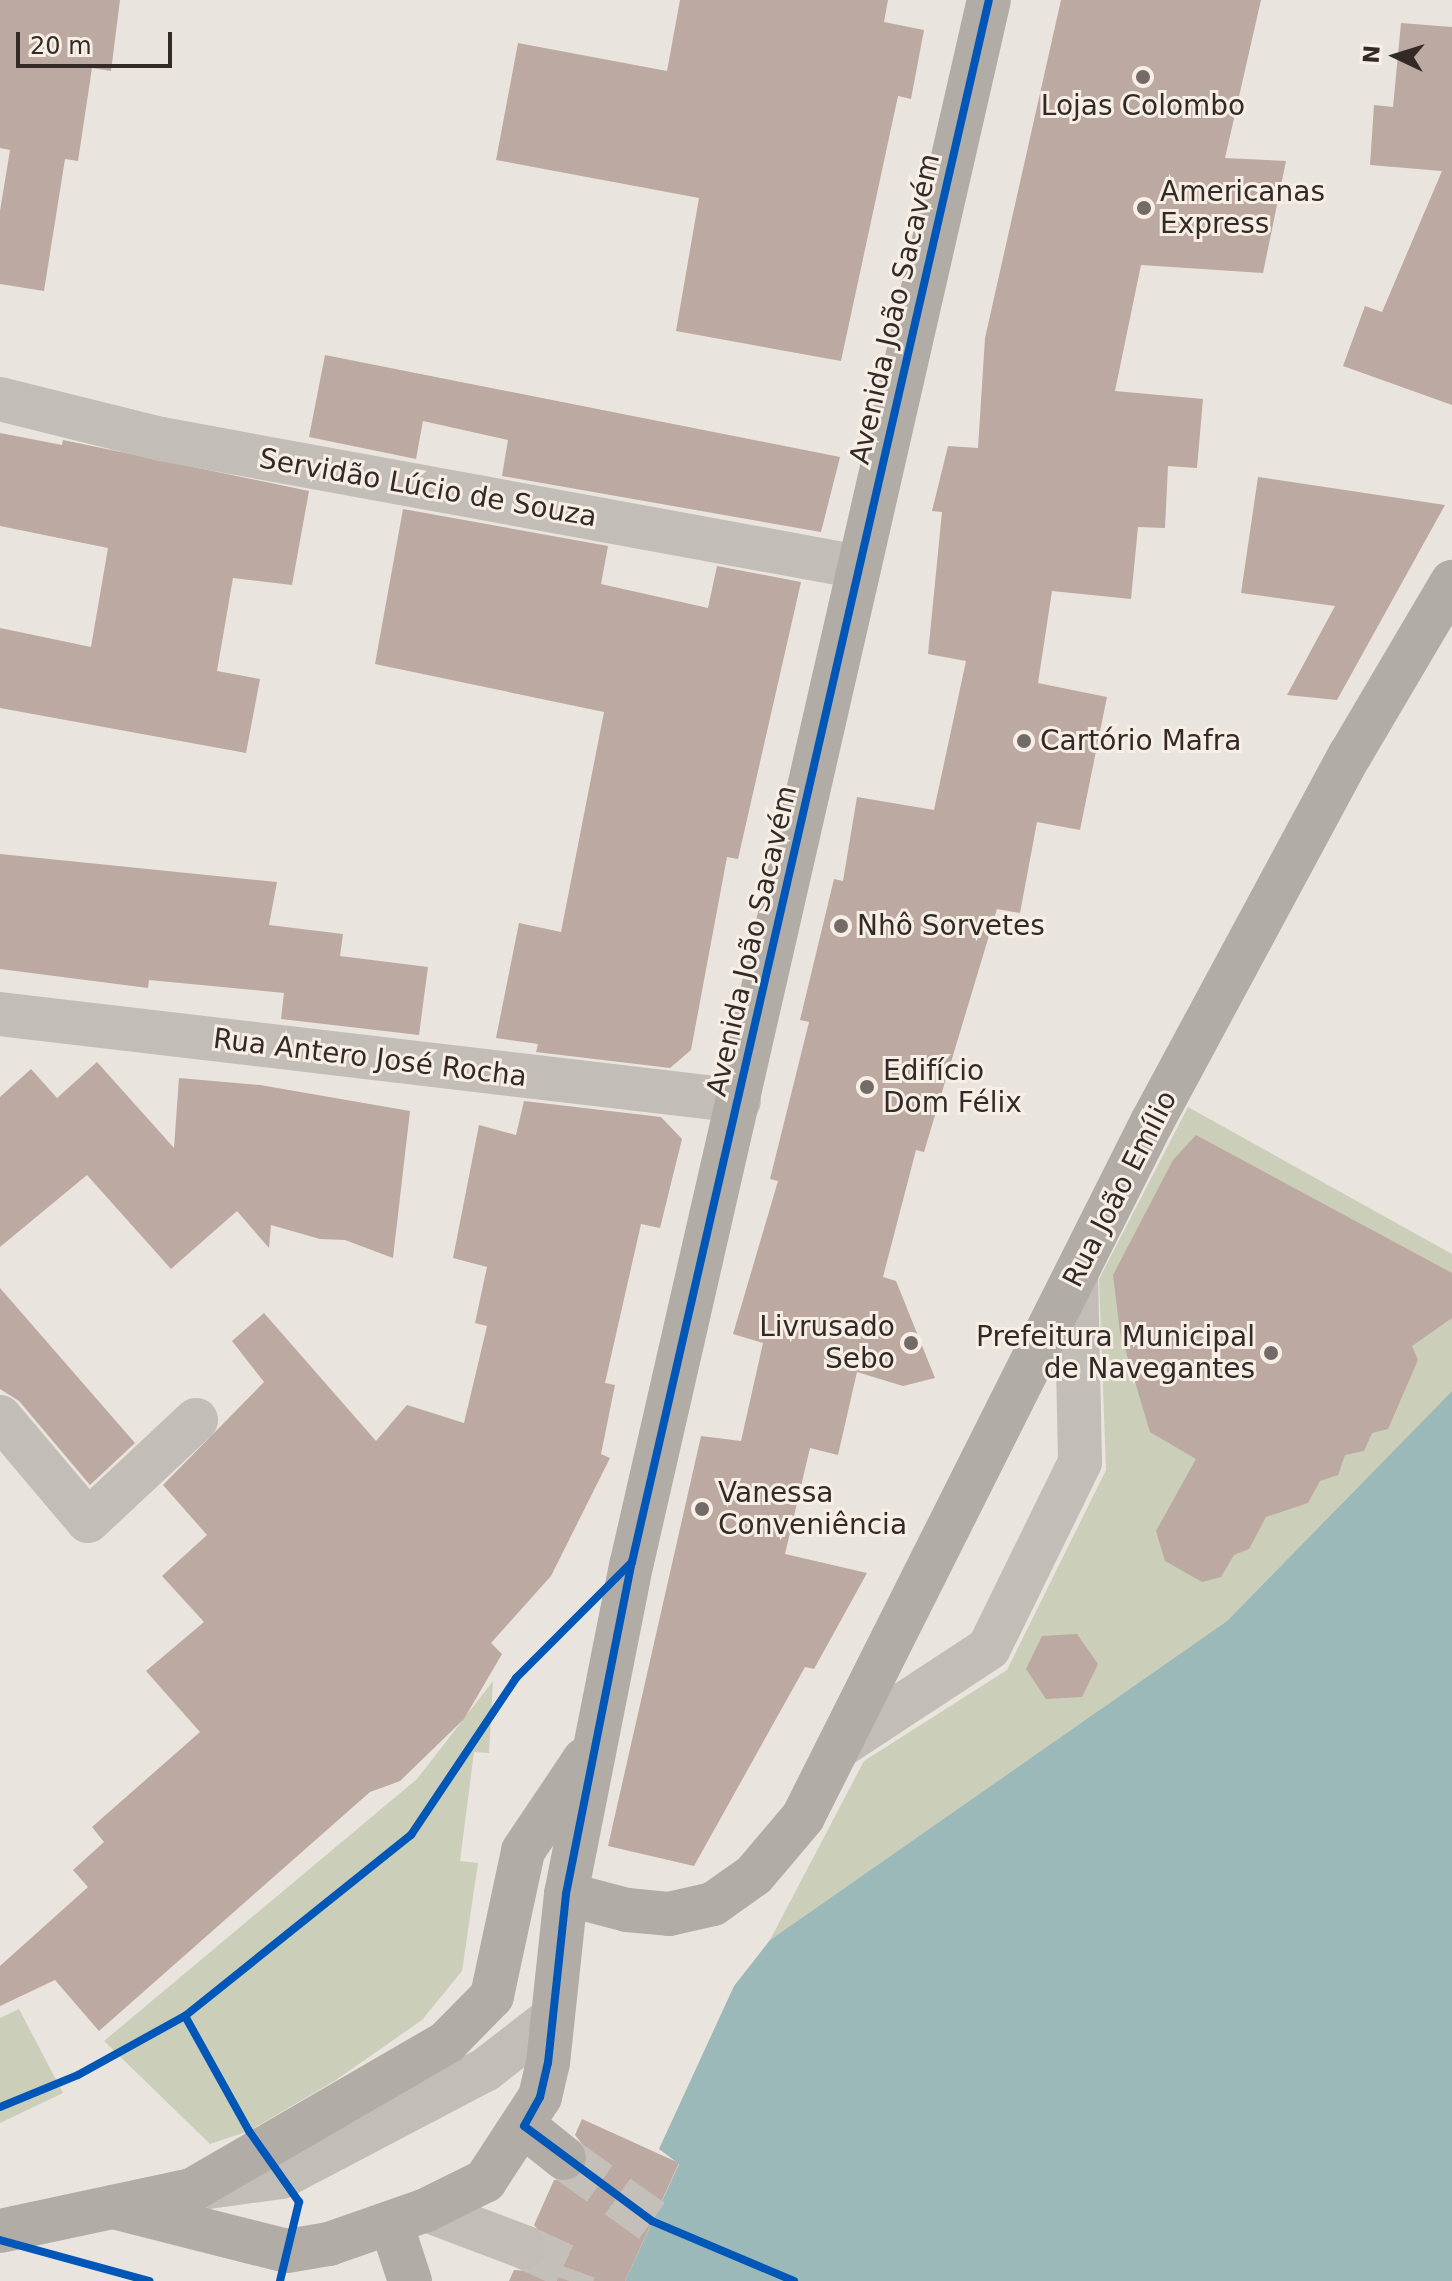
<!DOCTYPE html>
<html>
<head>
<meta charset="utf-8">
<style>
  body { margin:0 }
  #map { position:relative; width:1452px; height:2281px; overflow:hidden; background:#eae4de; font-family:"DejaVu Sans",sans-serif }
  div>[style] { position:absolute }
  .green>* { inset:0; background:#cbceb9 }
  .water>* { inset:0; background:#9cb9b9 }
  .ferry>* { height:2px; margin-top:-1px; transform-origin:0; background:repeating-linear-gradient(90deg,#204d50 0 10px,transparent 0 18px) }
  .building>* { inset:0; background:#bca9a1 }
  .minor-tunnel>* { height:44px; margin-top:-22px; transform-origin:0; background:repeating-linear-gradient(90deg,#c5bfb9 0 44px,transparent 0 66px) }
  .major-tunnel>* { height:44px; margin-top:-22px; transform-origin:0; background:repeating-linear-gradient(90deg,#c5bfb9 0 44px,transparent 0 66px) }
  .minor>* { height:44px; margin:-22px; padding:0 22px; transform-origin:22px; border-radius:22px; background:#c3bdb8 }
  .major>* { height:44px; margin:-22px; padding:0 22px; transform-origin:22px; border-radius:22px; background:#b2aca7 }
  .cycleway>* { height:8px; margin:-4px; padding:0 4px; transform-origin:4px; border-radius:4px; background:#0057b8 }
  .dots>* { width:22px; height:22px; translate:-50% -50%; box-sizing:border-box; border:4px solid #f7efe5; border-radius:50% }
  span { translate:-50% -50%; white-space:nowrap; text-align:center; line-height:1.15; -webkit-text-stroke:6px #f7efe5; paint-order:stroke }
  .poi-label { font-size:28px; color:#332a27 }
  .left { translate:0 -50%; text-align:left }
  .right { translate:-100% -50%; text-align:right }
  .street-label { font-size:28px; color:#332a27 }
  .north { position:absolute; left:1356px; top:16px; width:80px; height:80px; -webkit-text-stroke:6px #f7efe5; paint-order:stroke; rotate:274deg; font-size:22px; font-weight:700; line-height:32px; text-align:center; color:#332a27 }
  .north::after { content:''; display:block; margin:auto; width:28px; height:36px; background:#332a27; clip-path:polygon(50% 0,100% 100%,50% 72%,0 100%) }
  .scale { position:absolute; left:16px; top:32px; width:156px; height:36px; box-sizing:border-box; border:4px solid #332a27; border-top:0; padding-left:10px; font-size:24px; line-height:28px; white-space:nowrap; color:#332a27; -webkit-text-stroke:6px #f7efe5; paint-order:stroke }
</style>
</head>
<body>
<div id="map">
  <div class="green">
    <i style="clip-path:polygon(1188px 1107px,1452px 1254px,1452px 1391px,1227px 1621px,770px 1940px,864px 1761px,1007px 1670px,1106px 1470px,1099px 1279px)"></i>
    <i style="clip-path:polygon(493px 1681px,489px 1753px,474px 1752px,460px 1861px,478px 1863px,462px 1971px,422px 2020px,336px 2080px,249px 2131px,210px 2144px,104px 2041px,417px 1779px)"></i>
    <i style="clip-path:polygon(19px 2009px,63px 2093px,0 2123px,0 2018px)"></i>
  </div>
  <div class="water">
    <i style="clip-path:polygon(1452px 1391px,1452px 2281px,625px 2281px,679px 2164px,659px 2149px,734px 1986px,770px 1940px,1227px 1621px)"></i>
  </div>
  <div class="ferry">
    <i style="left:652px;top:2221px;width:154px;rotate:22.9deg"></i>
  </div>
  <div class="building">
    <i style="clip-path:polygon(0 0,120px 0,111px 71px,92px 68px,78px 161px,65px 159px,44px 291px,0 284px,0 211px,10px 150px,0 148px)"></i>
    <i style="clip-path:polygon(680px 0,888px 0,884px 22px,924px 30px,911px 99px,898px 96px,841px 361px,676px 331px,699px 198px,496px 160px,518px 43px,667px 71px)"></i>
    <i style="clip-path:polygon(1061px 0,1261px 0,1225px 158px,1286px 161px,1263px 273px,1141px 265px,1115px 391px,1203px 399px,1197px 468px,1168px 466px,1165px 528px,1138px 527px,1131px 599px,1052px 591px,1038px 683px,1107px 697px,1080px 830px,1037px 822px,1020px 913px,997px 909px,924px 1152px,916px 1150px,883px 1277px,896px 1281px,935px 1378px,903px 1386px,857px 1372px,838px 1455px,810px 1448px,785px 1554px,867px 1573px,814px 1669px,805px 1667px,694px 1866px,608px 1846px,701px 1436px,741px 1441px,763px 1343px,733px 1334px,778px 1181px,770px 1179px,809px 1022px,800px 1020px,834px 879px,843px 881px,857px 797px,934px 810px,966px 661px,928px 654px,942px 512px,932px 511px,948px 446px,978px 448px,985px 338px)"></i>
    <i style="clip-path:polygon(1401px 23px,1452px 27px,1452px 405px,1343px 366px,1365px 306px,1382px 312px,1442px 171px,1370px 165px,1374px 105px,1393px 107px)"></i>
    <i style="clip-path:polygon(325px 355px,840px 457px,821px 532px,502px 476px,508px 440px,423px 421px,416px 459px,309px 437px)"></i>
    <i style="clip-path:polygon(0 433px,62px 445px,63px 440px,309px 491px,292px 585px,233px 578px,217px 671px,260px 679px,246px 753px,0 708px,0 628px,91px 647px,108px 548px,0 526px)"></i>
    <i style="clip-path:polygon(1258px 477px,1445px 505px,1337px 700px,1287px 695px,1335px 606px,1241px 593px)"></i>
    <i style="clip-path:polygon(403px 509px,608px 546px,601px 584px,708px 608px,717px 566px,801px 582px,738px 859px,727px 857px,691px 1050px,670px 1068px,536px 1052px,538px 1044px,496px 1038px,519px 923px,561px 932px,604px 712px,375px 664px)"></i>
    <i style="clip-path:polygon(0 854px,277px 882px,269px 925px,343px 934px,340px 956px,428px 967px,419px 1035px,281px 1019px,284px 993px,149px 980px,148px 988px,0 969px)"></i>
    <i style="clip-path:polygon(97px 1062px,174px 1148px,179px 1078px,260px 1085px,410px 1111px,393px 1258px,345px 1240px,320px 1239px,271px 1225px,269px 1248px,237px 1211px,171px 1269px,87px 1175px,0 1247px,0 1097px,31px 1069px,57px 1098px)"></i>
    <i style="clip-path:polygon(524px 1101px,661px 1117px,682px 1139px,660px 1228px,641px 1224px,605px 1383px,615px 1385px,601px 1454px,610px 1458px,551px 1576px,491px 1643px,502px 1654px,464px 1719px,400px 1781px,370px 1792px,99px 2031px,55px 1980px,0 2006px,0 1966px,88px 1887px,73px 1870px,104px 1842px,92px 1827px,200px 1732px,146px 1671px,204px 1622px,162px 1576px,207px 1535px,163px 1485px,264px 1382px,232px 1341px,264px 1313px,376px 1441px,407px 1405px,464px 1423px,487px 1326px,475px 1323px,487px 1267px,453px 1258px,479px 1125px,516px 1135px)"></i>
    <i style="clip-path:polygon(1196px 1135px,1452px 1273px,1452px 1318px,1412px 1346px,1418px 1360px,1388px 1429px,1372px 1433px,1364px 1451px,1345px 1455px,1338px 1475px,1320px 1481px,1308px 1503px,1266px 1517px,1249px 1549px,1234px 1555px,1221px 1577px,1202px 1582px,1165px 1561px,1156px 1531px,1196px 1459px,1150px 1432px,1120px 1332px,1113px 1275px,1173px 1160px)"></i>
    <i style="clip-path:polygon(0 1288px,135px 1443px,90px 1485px,19px 1401px,0 1389px)"></i>
    <i style="clip-path:polygon(1077px 1634px,1098px 1664px,1082px 1697px,1046px 1699px,1026px 1669px,1042px 1636px)"></i>
    <i style="clip-path:polygon(582px 2119px,679px 2163px,625px 2281px,509px 2281px,514px 2270px,529px 2271px,547px 2257px,548px 2242px,534px 2225px,554px 2180px,572px 2181px,584px 2173px,587px 2150px,575px 2135px)"></i>
  </div>
  <div class="minor-tunnel">
    <i style="left:524px;top:2247px;width:55px;rotate:24.7deg"></i>
    <i style="left:574px;top:2270px;width:12px;rotate:110deg"></i>
  </div>
  <div class="major-tunnel">
    <i style="left:564px;top:2158px;width:108px;rotate:35.6deg"></i>
  </div>
  <div class="minor">
    <i style="left:0;top:399px;width:166px;rotate:14deg"></i>
    <i style="left:161px;top:439px;width:710px;rotate:10.39deg"></i>
    <i style="left:0;top:1014px;width:744px;rotate:6.71deg"></i>
    <i style="left:0;top:1417px;width:136px;rotate:49.8deg"></i>
    <i style="left:88px;top:1521px;width:148px;rotate:-43.1deg"></i>
    <i style="left:840px;top:1746px;width:178px;rotate:-33.3deg"></i>
    <i style="left:989px;top:1648px;width:207px;rotate:-63.9deg"></i>
    <i style="left:1080px;top:1462px;width:188px;rotate:-91.2deg"></i>
    <i style="left:194px;top:2189px;width:88px;rotate:-7.9deg"></i>
    <i style="left:281px;top:2177px;width:230px;rotate:-27.7deg"></i>
    <i style="left:485px;top:2070px;width:85px;rotate:-37.8deg"></i>
    <i style="left:426px;top:2210px;width:105px;rotate:20.7deg"></i>
  </div>
  <div class="major">
    <i style="left:566px;top:1894px;width:63px;rotate:14.7deg"></i>
    <i style="left:627px;top:1910px;width:42px;rotate:5.4deg"></i>
    <i style="left:669px;top:1914px;width:45px;rotate:-12.8deg"></i>
    <i style="left:713px;top:1904px;width:50px;rotate:-35.3deg"></i>
    <i style="left:754px;top:1875px;width:76px;rotate:-49.8deg"></i>
    <i style="left:803px;top:1817px;width:778px;rotate:-63.34deg"></i>
    <i style="left:1152px;top:1122px;width:417px;rotate:-61.7deg"></i>
    <i style="left:1350px;top:755px;width:201px;rotate:-59.5deg"></i>
    <i style="left:524px;top:2126px;width:51px;rotate:38.7deg"></i>
    <i style="left:113px;top:2207px;width:179px;rotate:14.2deg"></i>
    <i style="left:287px;top:2251px;width:43px;rotate:-9.5deg"></i>
    <i style="left:329px;top:2244px;width:103px;rotate:-19.3deg"></i>
    <i style="left:426px;top:2210px;width:66px;rotate:-26.2deg"></i>
    <i style="left:485px;top:2181px;width:100px;rotate:-56.8deg"></i>
    <i style="left:540px;top:2097px;width:35px;rotate:-77deg"></i>
    <i style="left:548px;top:2063px;width:170px;rotate:-83.9deg"></i>
    <i style="left:566px;top:1894px;width:338px;rotate:-78.8deg"></i>
    <i style="left:632px;top:1562px;width:1602px;rotate:-77.13deg"></i>
    <i style="left:391px;top:2223px;width:61px;rotate:71.9deg"></i>
    <i style="left:0;top:2231px;width:196px;rotate:-12.1deg"></i>
    <i style="left:192px;top:2190px;width:295px;rotate:-30.1deg"></i>
    <i style="left:447px;top:2042px;width:64px;rotate:-45.6deg"></i>
    <i style="left:492px;top:1996px;width:148px;rotate:-77.9deg"></i>
    <i style="left:523px;top:1851px;width:110px;rotate:-56.2deg"></i>
  </div>
  <div class="cycleway">
    <i style="left:185px;top:2016px;width:132px;rotate:60.9deg"></i>
    <i style="left:249px;top:2131px;width:87px;rotate:54.8deg"></i>
    <i style="left:299px;top:2202px;width:81px;rotate:103.5deg"></i>
    <i style="left:0;top:2107px;width:84px;rotate:-22.3deg"></i>
    <i style="left:78px;top:2075px;width:122px;rotate:-28.9deg"></i>
    <i style="left:185px;top:2016px;width:290px;rotate:-38.7deg"></i>
    <i style="left:411px;top:1835px;width:189px;rotate:-56.2deg"></i>
    <i style="left:516px;top:1678px;width:164px;rotate:-45deg"></i>
    <i style="left:0;top:2240px;width:155px;rotate:15.4deg"></i>
    <i style="left:794px;top:2281px;width:154px;rotate:-157.1deg"></i>
    <i style="left:652px;top:2221px;width:159px;rotate:-143.4deg"></i>
    <i style="left:524px;top:2126px;width:33px;rotate:-61deg"></i>
    <i style="left:540px;top:2097px;width:35px;rotate:-77deg"></i>
    <i style="left:548px;top:2063px;width:170px;rotate:-83.9deg"></i>
    <i style="left:566px;top:1894px;width:338px;rotate:-78.8deg"></i>
    <i style="left:632px;top:1562px;width:1602px;rotate:-77.13deg"></i>
  </div>
  <div class="dots">
    <i style="left:1143px;top:77px;background:#736b67"></i>
    <i style="left:1144px;top:208px;background:#736b67"></i>
    <i style="left:1024px;top:741px;background:#736b67"></i>
    <i style="left:841px;top:926px;background:#736b67"></i>
    <i style="left:867px;top:1087px;background:#736b67"></i>
    <i style="left:911px;top:1343px;background:#736b67"></i>
    <i style="left:1271px;top:1353px;background:#736b67"></i>
    <i style="left:702px;top:1509px;background:#736b67"></i>
  </div>
  <div class="poi-label">
    <span style="left:1143px;top:106px">Lojas Colombo</span>
    <span class="left" style="left:1160px;top:208px">Americanas<br>Express</span>
    <span class="left" style="left:1040px;top:741px">Cartório Mafra</span>
    <span class="left" style="left:857px;top:926px">Nhô Sorvetes</span>
    <span class="left" style="left:883px;top:1087px">Edifício<br>Dom Félix</span>
    <span class="right" style="left:895px;top:1343px">Livrusado<br>Sebo</span>
    <span class="right" style="left:1255px;top:1353px">Prefeitura Municipal<br>de Navegantes</span>
    <span class="left" style="left:718px;top:1509px">Vanessa<br>Conveniência</span>
  </div>
  <div class="street-label">
    <span style="left:895px;top:309px;rotate:-77deg">Avenida João Sacavém</span>
    <span style="left:428px;top:488px;rotate:10deg">Servidão Lúcio de Souza</span>
    <span style="left:752px;top:941px;rotate:-77deg">Avenida João Sacavém</span>
    <span style="left:370px;top:1058px;rotate:7deg">Rua Antero José Rocha</span>
    <span style="left:1120px;top:1189px;rotate:-63deg">Rua João Emílio</span>
  </div>
  <div class="north">N</div>
  <div class="scale">20 m</div>
</div>
</body>
</html>
